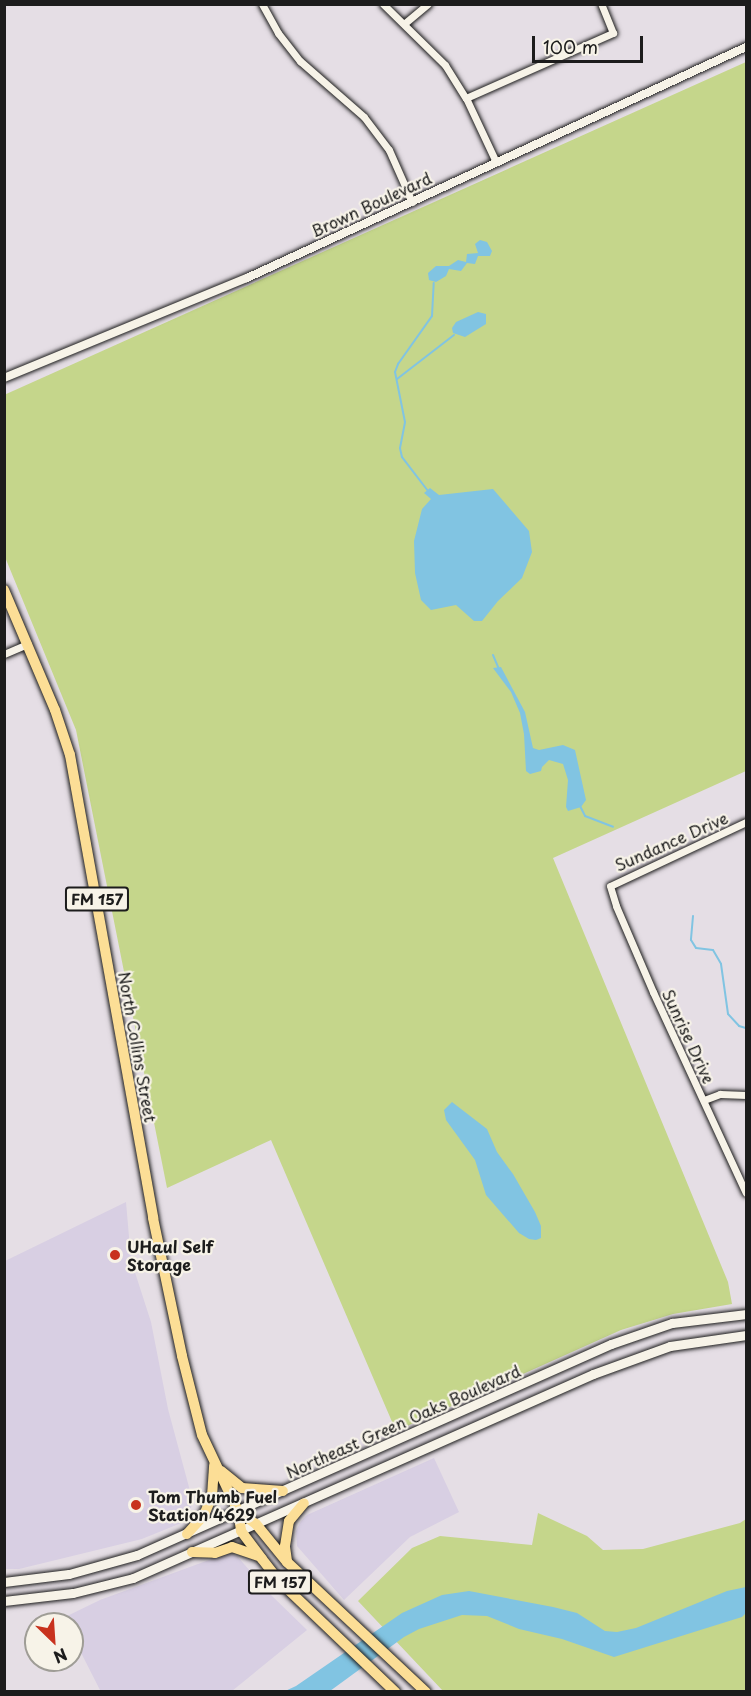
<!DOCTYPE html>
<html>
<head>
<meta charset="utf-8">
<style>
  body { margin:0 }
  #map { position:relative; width:751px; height:1696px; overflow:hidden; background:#e5dee5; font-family:"Playpen Sans",sans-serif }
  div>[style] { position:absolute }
  .built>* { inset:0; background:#d8cfe3 }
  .green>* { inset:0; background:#c5d68b }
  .water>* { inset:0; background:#81c4e2 }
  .stream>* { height:2px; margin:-1px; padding:0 1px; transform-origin:1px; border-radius:1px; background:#81c4e2 }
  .roads { filter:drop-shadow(0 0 2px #1c1c1c) drop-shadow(0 0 2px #1c1c1c) }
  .minor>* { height:7px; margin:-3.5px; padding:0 3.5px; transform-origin:3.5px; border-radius:3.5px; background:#f7f3e8 }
  .tertiary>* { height:8px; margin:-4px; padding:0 4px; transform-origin:4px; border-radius:4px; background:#f7f3e8 }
  .secondary>* { height:9px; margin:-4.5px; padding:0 4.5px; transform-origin:4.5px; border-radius:4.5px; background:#f7f3e8 }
  .primary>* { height:10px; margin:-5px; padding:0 5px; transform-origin:5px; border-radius:5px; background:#fcde96 }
  .dots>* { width:16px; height:16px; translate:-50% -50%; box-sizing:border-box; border:3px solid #f7f3e8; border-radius:50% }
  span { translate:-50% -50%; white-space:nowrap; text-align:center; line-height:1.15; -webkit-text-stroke:4.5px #f7f3e8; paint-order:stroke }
  .shield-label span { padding:2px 4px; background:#f7f3e8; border:2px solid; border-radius:4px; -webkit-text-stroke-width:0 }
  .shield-label { font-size:15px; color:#1c1c1c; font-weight:700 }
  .street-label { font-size:16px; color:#1c1c1c }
  .poi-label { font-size:16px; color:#1c1c1c; font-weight:700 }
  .left { translate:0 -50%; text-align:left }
  .frame { position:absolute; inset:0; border:6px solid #1c1c1c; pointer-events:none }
  .north { position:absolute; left:24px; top:1612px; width:60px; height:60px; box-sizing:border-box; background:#f7f3e8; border:2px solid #9f9d96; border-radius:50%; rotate:155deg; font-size:16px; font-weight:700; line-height:24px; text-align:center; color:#1c1c1c }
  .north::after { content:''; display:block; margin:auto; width:21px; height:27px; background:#c8321e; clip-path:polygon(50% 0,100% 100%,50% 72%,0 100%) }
  .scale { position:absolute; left:532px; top:36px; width:111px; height:27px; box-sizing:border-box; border:3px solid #1c1c1c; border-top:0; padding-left:8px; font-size:18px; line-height:21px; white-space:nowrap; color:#1c1c1c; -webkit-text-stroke:4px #f7f3e8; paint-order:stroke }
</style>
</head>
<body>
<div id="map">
  <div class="built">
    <i style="clip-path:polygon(126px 1202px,131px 1260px,151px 1322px,168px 1409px,193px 1502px,186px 1521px,142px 1539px,19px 1569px,5px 1569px,5px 1261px)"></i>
    <i style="clip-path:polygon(434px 1458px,459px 1512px,410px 1537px,344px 1600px,297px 1546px,296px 1531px,301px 1521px,307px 1515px)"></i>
    <i style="clip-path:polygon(228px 1553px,237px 1556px,271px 1595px,307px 1630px,232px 1691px,101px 1692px,72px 1635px,72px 1624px,66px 1624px,63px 1618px,100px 1600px)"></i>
  </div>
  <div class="green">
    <i style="clip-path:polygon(746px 62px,746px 771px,553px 858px,728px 1282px,732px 1304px,673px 1314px,621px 1330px,396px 1431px,271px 1140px,167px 1188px,76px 730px,5px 557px,4px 395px)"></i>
    <i style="clip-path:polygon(538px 1513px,587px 1536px,603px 1550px,643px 1549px,740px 1523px,746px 1519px,746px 1691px,443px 1691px,358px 1601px,412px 1548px,440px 1536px,532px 1545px)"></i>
  </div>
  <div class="water">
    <i style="clip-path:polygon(480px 240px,487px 242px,492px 251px,490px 256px,478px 256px,475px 264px,467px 263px,461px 271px,449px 269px,446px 276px,436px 282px,429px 280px,428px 273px,436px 266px,449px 266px,458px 260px,466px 262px,467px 254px,478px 253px,475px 244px)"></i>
    <i style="clip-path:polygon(478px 312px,486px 314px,486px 324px,465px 337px,453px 333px,452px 328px,456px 322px)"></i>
    <i style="clip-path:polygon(430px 488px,439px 495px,493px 489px,529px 531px,532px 552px,522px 578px,498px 601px,482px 621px,474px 621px,456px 605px,431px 610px,421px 600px,415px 573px,414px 541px,422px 509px,431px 499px,424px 493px)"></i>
    <i style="clip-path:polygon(501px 667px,525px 712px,533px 748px,539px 750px,563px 745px,575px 750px,586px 800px,581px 807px,568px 811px,566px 807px,568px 780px,563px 764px,549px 760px,542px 767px,541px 771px,530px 774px,526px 771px,524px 734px,520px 713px,511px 692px,493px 668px)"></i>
    <i style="clip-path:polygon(452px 1102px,487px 1129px,497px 1152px,513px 1174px,535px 1212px,541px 1226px,541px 1238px,536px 1240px,529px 1239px,519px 1233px,486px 1195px,475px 1160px,446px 1120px,444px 1110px)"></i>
    <i style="clip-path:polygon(746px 1587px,746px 1613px,742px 1617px,614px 1657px,562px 1639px,519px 1629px,487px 1616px,462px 1615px,419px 1629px,404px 1637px,330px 1691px,283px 1692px,296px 1686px,402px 1613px,442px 1595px,469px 1591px,553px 1607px,577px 1613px,605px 1631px,617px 1632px,636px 1628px,727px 1591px)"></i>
  </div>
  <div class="stream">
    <i style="left:397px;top:379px;width:72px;rotate:-37.7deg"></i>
    <i style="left:428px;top:491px;width:43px;rotate:-127.4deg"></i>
    <i style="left:402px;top:457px;width:9px;rotate:-103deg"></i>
    <i style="left:400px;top:448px;width:26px;rotate:-79deg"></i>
    <i style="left:405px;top:422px;width:51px;rotate:-101.3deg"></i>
    <i style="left:395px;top:372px;width:9px;rotate:-69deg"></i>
    <i style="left:398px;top:364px;width:59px;rotate:-54.7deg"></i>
    <i style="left:432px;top:316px;width:33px;rotate:-87deg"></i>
    <i style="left:493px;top:655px;width:15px;rotate:67deg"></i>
    <i style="left:580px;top:806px;width:11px;rotate:63deg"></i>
    <i style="left:585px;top:816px;width:30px;rotate:21deg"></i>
    <i style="left:693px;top:916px;width:24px;rotate:95deg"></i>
    <i style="left:691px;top:940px;width:9px;rotate:58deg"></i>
    <i style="left:696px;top:948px;width:17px;rotate:7deg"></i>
    <i style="left:713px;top:950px;width:16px;rotate:60deg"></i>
    <i style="left:721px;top:964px;width:50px;rotate:82deg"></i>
    <i style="left:728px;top:1014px;width:16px;rotate:47deg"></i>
    <i style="left:739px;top:1026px;width:7px;rotate:16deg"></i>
  </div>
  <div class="roads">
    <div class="minor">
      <i style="left:262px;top:4px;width:33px;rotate:61deg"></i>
      <i style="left:278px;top:33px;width:36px;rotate:52deg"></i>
      <i style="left:300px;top:61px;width:85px;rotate:41.2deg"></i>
      <i style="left:364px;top:117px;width:41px;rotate:52.9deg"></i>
      <i style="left:389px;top:150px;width:57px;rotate:66.1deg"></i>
      <i style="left:383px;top:4px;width:87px;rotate:44.5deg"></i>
      <i style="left:445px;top:65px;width:39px;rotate:58deg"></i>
      <i style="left:466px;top:98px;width:71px;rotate:64.9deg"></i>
      <i style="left:405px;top:23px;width:30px;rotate:-40deg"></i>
      <i style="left:466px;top:98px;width:161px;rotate:-23.9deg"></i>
      <i style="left:613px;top:33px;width:31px;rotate:-112deg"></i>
      <i style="left:4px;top:654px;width:26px;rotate:-23deg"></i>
      <i style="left:746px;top:822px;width:150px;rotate:154.8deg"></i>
      <i style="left:610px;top:886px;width:21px;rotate:73deg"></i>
      <i style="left:616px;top:906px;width:94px;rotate:66.7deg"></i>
      <i style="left:653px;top:992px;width:221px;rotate:65.2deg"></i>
      <i style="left:704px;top:1100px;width:17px;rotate:-21deg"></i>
      <i style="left:720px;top:1094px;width:26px;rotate:2deg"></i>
    </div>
    <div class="tertiary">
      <i style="left:4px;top:378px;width:263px;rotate:-22.4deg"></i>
      <i style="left:247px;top:278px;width:550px;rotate:-24.84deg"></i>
    </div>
    <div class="secondary">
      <i style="left:4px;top:1582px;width:65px;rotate:-7deg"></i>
      <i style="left:69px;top:1574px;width:71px;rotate:-15.6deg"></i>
      <i style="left:137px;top:1555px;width:519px;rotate:-24deg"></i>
      <i style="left:611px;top:1344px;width:65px;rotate:-19deg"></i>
      <i style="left:672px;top:1323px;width:75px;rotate:-6.9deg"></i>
      <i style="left:4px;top:1601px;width:69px;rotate:-6.6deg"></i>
      <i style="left:73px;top:1593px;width:62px;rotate:-14deg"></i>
      <i style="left:133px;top:1578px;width:503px;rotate:-23.92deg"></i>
      <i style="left:593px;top:1374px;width:82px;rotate:-20deg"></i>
      <i style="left:670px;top:1346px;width:77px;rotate:-8.2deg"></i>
    </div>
    <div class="primary">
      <i style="left:4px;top:590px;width:130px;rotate:67deg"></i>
      <i style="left:55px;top:710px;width:47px;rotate:71.6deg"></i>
      <i style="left:70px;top:755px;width:470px;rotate:79.8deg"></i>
      <i style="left:153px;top:1218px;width:141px;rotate:78.1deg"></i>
      <i style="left:182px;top:1356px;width:81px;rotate:75.8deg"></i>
      <i style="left:202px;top:1435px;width:84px;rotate:64.7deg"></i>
      <i style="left:238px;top:1511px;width:20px;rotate:81deg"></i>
      <i style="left:241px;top:1531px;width:35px;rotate:53deg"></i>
      <i style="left:262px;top:1559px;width:28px;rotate:52deg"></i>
      <i style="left:279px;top:1581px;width:161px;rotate:43.7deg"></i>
      <i style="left:221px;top:1471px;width:27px;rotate:39deg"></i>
      <i style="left:242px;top:1488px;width:41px;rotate:4.2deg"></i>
      <i style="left:238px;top:1511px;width:22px;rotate:36deg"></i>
      <i style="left:256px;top:1524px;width:49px;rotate:50.8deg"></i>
      <i style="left:287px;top:1562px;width:190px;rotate:43.1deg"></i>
      <i style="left:187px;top:1534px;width:25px;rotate:-48deg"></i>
      <i style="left:204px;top:1515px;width:21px;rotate:-67deg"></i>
      <i style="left:212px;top:1496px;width:31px;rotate:-86deg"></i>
      <i style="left:192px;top:1552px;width:23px;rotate:2deg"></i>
      <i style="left:215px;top:1553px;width:18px;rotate:-19deg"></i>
      <i style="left:232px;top:1547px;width:28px;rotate:19deg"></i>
      <i style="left:287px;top:1561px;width:15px;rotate:-98deg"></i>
      <i style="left:285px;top:1546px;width:25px;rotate:-81deg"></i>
      <i style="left:289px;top:1521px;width:23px;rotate:-50deg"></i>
    </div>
  </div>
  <div class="dots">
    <i style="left:115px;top:1255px;background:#c8321e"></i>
    <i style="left:136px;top:1505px;background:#c8321e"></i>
  </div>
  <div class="shield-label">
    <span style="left:97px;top:899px">FM 157</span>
    <span style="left:280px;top:1582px">FM 157</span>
  </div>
  <div class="street-label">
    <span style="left:371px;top:204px;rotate:-25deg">Brown Boulevard</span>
    <span style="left:671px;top:841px;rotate:-24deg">Sundance Drive</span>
    <span style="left:689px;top:1036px;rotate:65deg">Sunrise Drive</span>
    <span style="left:138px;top:1047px;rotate:80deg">North Collins Street</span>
    <span style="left:403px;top:1421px;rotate:-24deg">Northeast Green Oaks Boulevard</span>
  </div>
  <div class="poi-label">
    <span class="left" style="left:127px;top:1255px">UHaul Self<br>Storage</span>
    <span class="left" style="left:148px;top:1505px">Tom Thumb Fuel<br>Station 4629</span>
  </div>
  <div class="frame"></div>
  <div class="north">N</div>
  <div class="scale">100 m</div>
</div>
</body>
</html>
